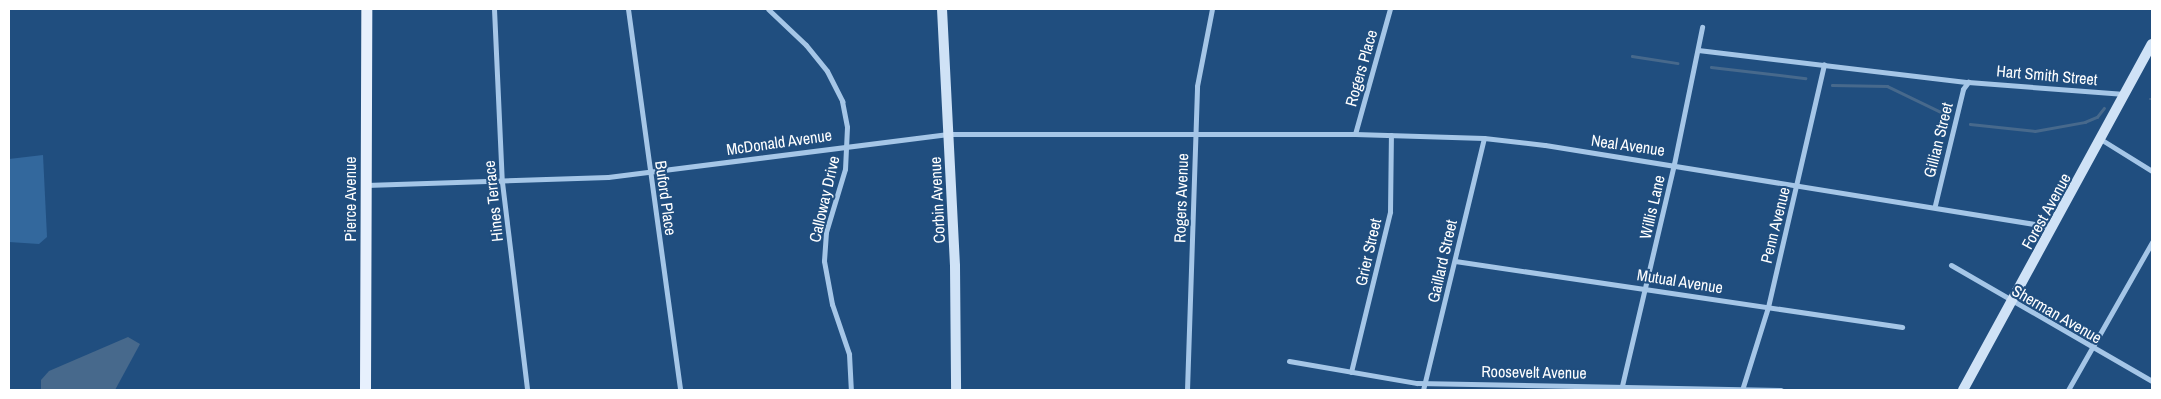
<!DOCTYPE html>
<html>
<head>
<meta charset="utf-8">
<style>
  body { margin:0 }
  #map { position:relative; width:2161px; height:399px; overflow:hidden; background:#204e7f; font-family:"Archivo Narrow",sans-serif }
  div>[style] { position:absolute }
  .green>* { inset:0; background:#33689d }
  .water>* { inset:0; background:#47698c }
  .stream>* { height:2.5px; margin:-1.25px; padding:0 1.25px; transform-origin:1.25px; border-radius:1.25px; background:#47698c }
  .street>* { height:5px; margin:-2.5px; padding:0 2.5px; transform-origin:2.5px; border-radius:2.5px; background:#a5c6e7 }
  .secondary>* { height:10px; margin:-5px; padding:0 5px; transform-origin:5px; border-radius:5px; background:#cfe2f6 }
  .primary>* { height:11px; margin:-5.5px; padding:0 5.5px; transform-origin:5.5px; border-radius:5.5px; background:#e7f0fd }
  span { translate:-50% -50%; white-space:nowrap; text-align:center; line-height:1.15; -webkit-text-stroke:4px #204e7f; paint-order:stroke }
  .street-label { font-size:16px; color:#fff }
  .frame { position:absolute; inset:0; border:10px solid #fff; pointer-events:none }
</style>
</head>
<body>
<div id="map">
  <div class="green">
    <i style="clip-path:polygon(43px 155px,47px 237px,39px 244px,9px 242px,9px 159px)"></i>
  </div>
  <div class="water">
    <i style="clip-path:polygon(128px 337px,140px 344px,115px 390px,41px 390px,41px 380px,49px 371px)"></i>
  </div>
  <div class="stream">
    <i style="left:1632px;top:56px;width:46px;rotate:8.8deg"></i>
    <i style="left:1711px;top:67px;width:95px;rotate:6.7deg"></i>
    <i style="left:1832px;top:85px;width:55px;rotate:1deg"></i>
    <i style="left:1887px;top:86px;width:62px;rotate:25.7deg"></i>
    <i style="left:2150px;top:99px;width:2px"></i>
    <i style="left:1970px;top:124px;width:65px;rotate:6.1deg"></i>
    <i style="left:2035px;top:131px;width:51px;rotate:-10.2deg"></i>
    <i style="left:2085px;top:122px;width:13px;rotate:-23deg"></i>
    <i style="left:2097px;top:117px;width:11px;rotate:-52deg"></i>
  </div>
  <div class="street">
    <i style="left:494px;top:9px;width:173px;rotate:87.4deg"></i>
    <i style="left:502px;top:182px;width:209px;rotate:83.1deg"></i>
    <i style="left:628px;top:9px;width:385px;rotate:82.2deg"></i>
    <i style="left:768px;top:9px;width:52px;rotate:43.5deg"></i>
    <i style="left:806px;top:45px;width:33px;rotate:51deg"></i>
    <i style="left:827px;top:71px;width:34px;rotate:63deg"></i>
    <i style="left:842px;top:101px;width:26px;rotate:79deg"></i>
    <i style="left:847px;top:127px;width:42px;rotate:92.7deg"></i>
    <i style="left:845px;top:169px;width:66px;rotate:106.8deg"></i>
    <i style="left:826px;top:232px;width:29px;rotate:94deg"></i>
    <i style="left:824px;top:261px;width:44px;rotate:79.5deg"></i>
    <i style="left:832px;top:304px;width:53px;rotate:71.2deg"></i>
    <i style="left:849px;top:354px;width:36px;rotate:87deg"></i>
    <i style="left:1698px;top:50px;width:272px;rotate:6.8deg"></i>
    <i style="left:1968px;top:82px;width:157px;rotate:4.4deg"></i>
    <i style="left:1355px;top:134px;width:130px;rotate:-74.4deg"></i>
    <i style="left:2102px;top:140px;width:59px;rotate:31.8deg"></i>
    <i style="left:366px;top:185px;width:242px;rotate:-1.9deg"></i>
    <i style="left:608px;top:177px;width:343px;rotate:-7.2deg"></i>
    <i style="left:948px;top:134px;width:407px"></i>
    <i style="left:1355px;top:134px;width:129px;rotate:1.8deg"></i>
    <i style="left:1484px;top:138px;width:61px;rotate:6.5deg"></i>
    <i style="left:1545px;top:145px;width:515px;rotate:9.17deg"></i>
    <i style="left:1935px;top:205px;width:119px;rotate:-76.4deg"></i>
    <i style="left:1963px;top:89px;width:9px;rotate:-54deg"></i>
    <i style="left:1455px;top:261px;width:452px;rotate:8.4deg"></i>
    <i style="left:1951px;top:265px;width:232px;rotate:30deg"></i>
    <i style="left:1289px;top:361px;width:130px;rotate:9.8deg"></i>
    <i style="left:1417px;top:383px;width:364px;rotate:1.1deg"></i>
    <i style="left:1351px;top:372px;width:165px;rotate:-76.3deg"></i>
    <i style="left:1390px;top:212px;width:77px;rotate:-89.3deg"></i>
    <i style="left:1187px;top:390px;width:304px;rotate:-88.1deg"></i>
    <i style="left:1197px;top:86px;width:78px;rotate:-79deg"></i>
    <i style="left:1423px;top:390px;width:259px;rotate:-76.4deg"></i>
    <i style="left:1621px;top:390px;width:232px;rotate:-76.8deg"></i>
    <i style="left:1674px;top:164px;width:140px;rotate:-78.4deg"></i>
    <i style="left:1742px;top:390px;width:87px;rotate:-72.6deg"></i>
    <i style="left:1768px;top:307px;width:249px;rotate:-77deg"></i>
    <i style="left:2068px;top:390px;width:170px;rotate:-60.4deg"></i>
  </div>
  <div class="secondary">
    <i style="left:942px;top:9px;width:257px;rotate:87.1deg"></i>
    <i style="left:955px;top:266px;width:124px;rotate:89.5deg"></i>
    <i style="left:1963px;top:390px;width:394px;rotate:-61.4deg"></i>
  </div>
  <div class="primary">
    <i style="left:365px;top:390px;width:381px;rotate:-89.8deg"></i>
  </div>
  <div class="street-label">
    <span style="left:1361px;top:68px;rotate:-74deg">Rogers Place</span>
    <span style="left:2047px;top:75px;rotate:5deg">Hart Smith Street</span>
    <span style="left:1938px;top:140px;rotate:-76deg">Gillian Street</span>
    <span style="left:779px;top:142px;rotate:-8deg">McDonald Avenue</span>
    <span style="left:1628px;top:145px;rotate:8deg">Neal Avenue</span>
    <span style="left:666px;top:198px;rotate:82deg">Buford Place</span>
    <span style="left:1181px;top:198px;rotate:-88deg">Rogers Avenue</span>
    <span style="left:350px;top:199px;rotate:-90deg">Pierce Avenue</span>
    <span style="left:824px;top:199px;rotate:-77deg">Calloway Drive</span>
    <span style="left:937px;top:200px;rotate:-93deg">Corbin Avenue</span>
    <span style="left:493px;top:201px;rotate:-96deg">Hines Terrace</span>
    <span style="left:1652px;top:207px;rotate:-77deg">Willis Lane</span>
    <span style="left:2046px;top:211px;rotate:-61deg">Forest Avenue</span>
    <span style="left:1775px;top:225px;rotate:-76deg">Penn Avenue</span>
    <span style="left:1368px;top:252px;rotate:-77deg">Grier Street</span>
    <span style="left:1442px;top:261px;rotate:-77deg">Gaillard Street</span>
    <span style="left:1680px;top:281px;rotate:9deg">Mutual Avenue</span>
    <span style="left:2057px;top:314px;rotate:30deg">Sherman Avenue</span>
    <span style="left:1534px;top:372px;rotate:1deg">Roosevelt Avenue</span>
  </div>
  <div class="frame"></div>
</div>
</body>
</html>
